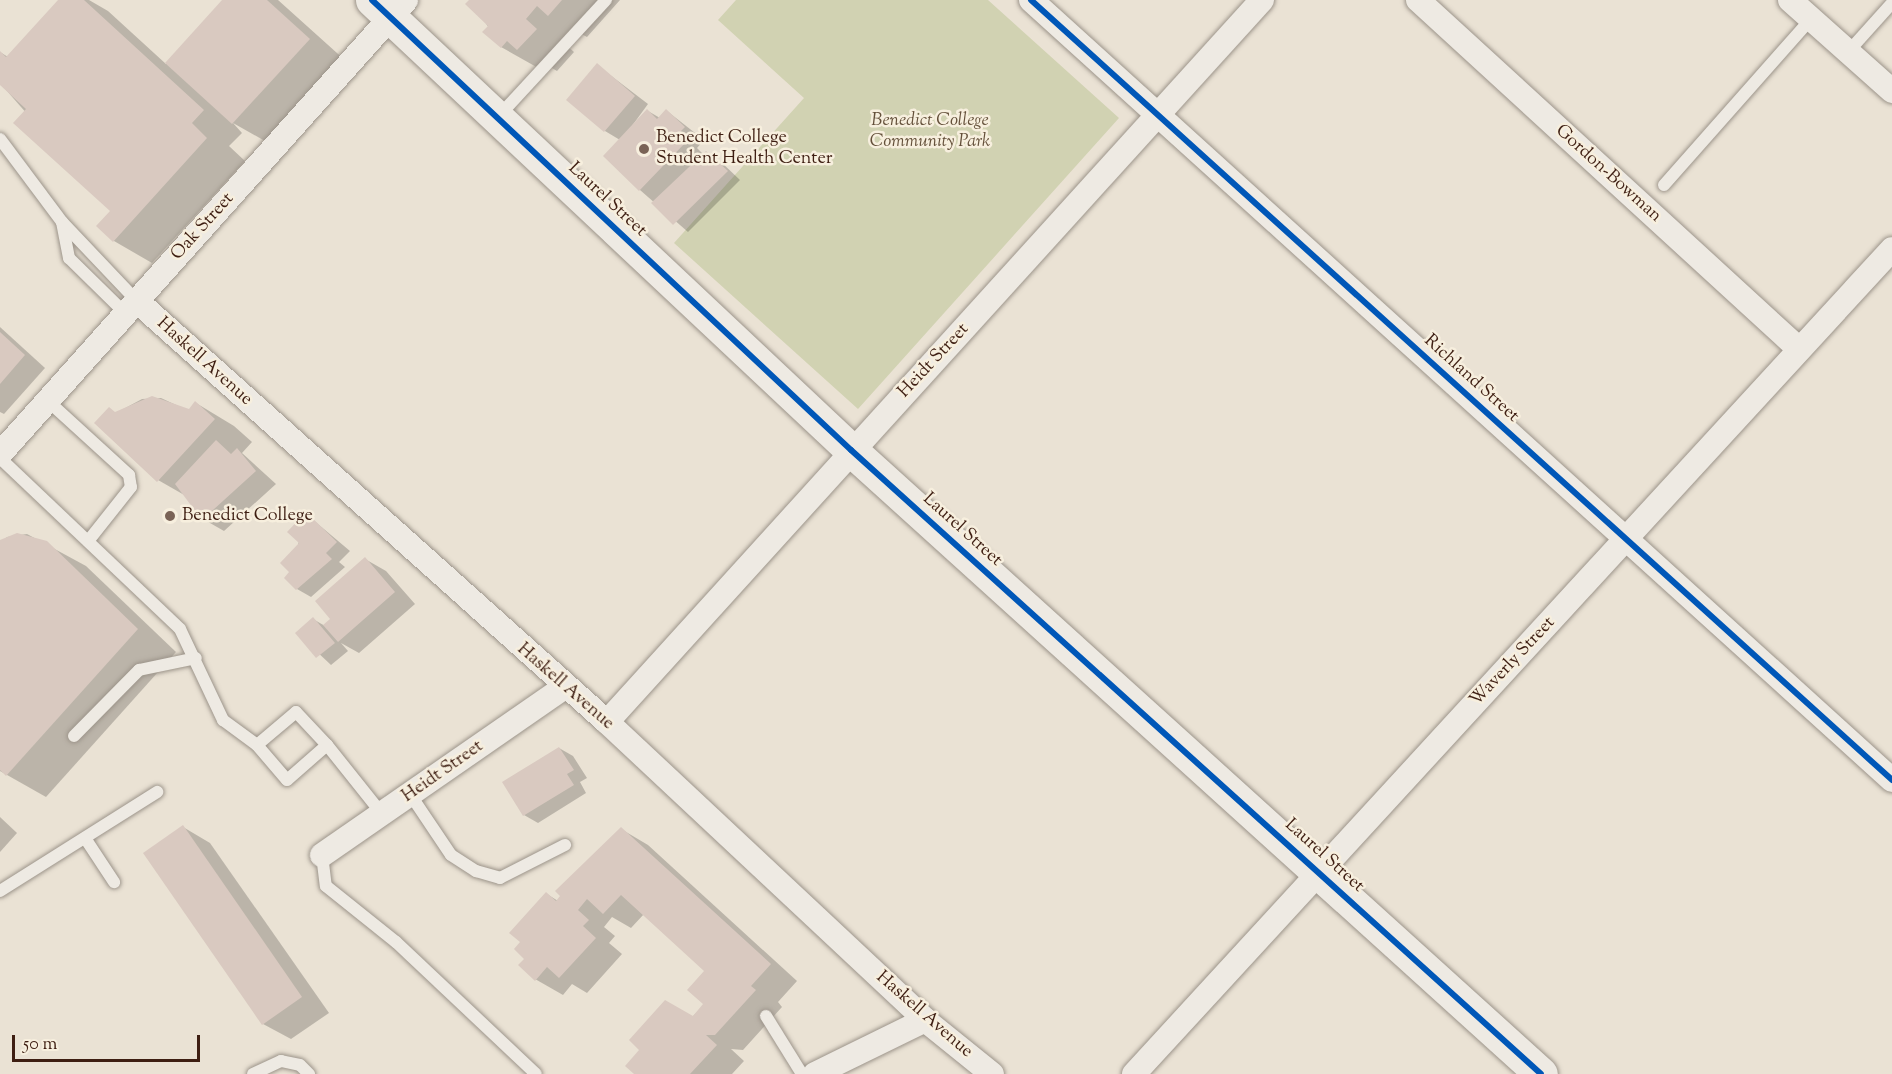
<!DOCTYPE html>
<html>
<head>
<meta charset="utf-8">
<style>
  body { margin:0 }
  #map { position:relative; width:1892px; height:1074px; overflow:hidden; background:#eae2d4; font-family:"Sorts Mill Goudy",serif }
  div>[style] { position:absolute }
  .green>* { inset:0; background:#d1d2b2 }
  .shadow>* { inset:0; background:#0003 }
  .building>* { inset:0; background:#d9c9c0 }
  .roads { filter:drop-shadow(0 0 2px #9c948a) drop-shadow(0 0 2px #9c948a) }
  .lane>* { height:12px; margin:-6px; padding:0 6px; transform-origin:6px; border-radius:6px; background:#eeeae3 }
  .street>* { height:24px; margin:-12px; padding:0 12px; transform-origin:12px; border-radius:12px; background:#eeeae3 }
  .secondary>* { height:33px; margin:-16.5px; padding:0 16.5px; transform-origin:16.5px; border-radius:16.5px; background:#eeeae3 }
  .cycleway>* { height:6px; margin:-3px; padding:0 3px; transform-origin:3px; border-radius:3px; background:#0057b8 }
  .dots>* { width:16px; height:16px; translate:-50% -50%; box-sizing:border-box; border:3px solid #f7efde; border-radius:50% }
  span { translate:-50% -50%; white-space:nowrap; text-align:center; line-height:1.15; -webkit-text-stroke:5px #f7efde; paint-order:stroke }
  .park-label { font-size:18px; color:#64503a; font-style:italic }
  .poi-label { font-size:18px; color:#3e1e12 }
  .left { translate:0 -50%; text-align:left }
  .street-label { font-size:18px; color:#3e1e12 }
  .scale { position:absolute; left:12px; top:1035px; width:188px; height:27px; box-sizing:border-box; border:3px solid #3e1e12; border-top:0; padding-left:8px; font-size:18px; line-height:21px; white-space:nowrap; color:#3e1e12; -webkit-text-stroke:4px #f7efde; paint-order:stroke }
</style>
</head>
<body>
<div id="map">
  <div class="green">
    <i style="clip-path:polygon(736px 0,988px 0,1119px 118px,858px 409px,674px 243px,804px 98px,718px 20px)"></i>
  </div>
  <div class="shadow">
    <i style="clip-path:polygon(60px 0,89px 0,108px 11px,166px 64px,224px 0,278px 0,347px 62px,272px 145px,233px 123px,242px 133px,229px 146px,245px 161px,152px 263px,114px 241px,112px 211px,0 83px,0 52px,8px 57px)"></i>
    <i style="clip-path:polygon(471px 0,620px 0,587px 37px,574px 30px,563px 42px,574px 52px,557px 71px,545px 64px,540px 69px,501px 47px)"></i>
    <i style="clip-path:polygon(597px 65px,648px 104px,629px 130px,648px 111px,660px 118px,667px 111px,704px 140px,697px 148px,704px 155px,720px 161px,740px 180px,688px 232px,640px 190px,620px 140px,605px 131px)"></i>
    <i style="clip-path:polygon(0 327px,45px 368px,4px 414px,0 412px)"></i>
    <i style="clip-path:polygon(161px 398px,189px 411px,196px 403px,234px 426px,252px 442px,242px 453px,276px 484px,224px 531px,203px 519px,186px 496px,158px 480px,116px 413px,142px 399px)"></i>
    <i style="clip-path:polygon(306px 514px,350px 551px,339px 562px,345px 567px,311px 597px,297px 589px,291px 572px)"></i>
    <i style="clip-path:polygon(27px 534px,86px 566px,176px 652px,46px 797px,0 771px,0 545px,7px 537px)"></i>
    <i style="clip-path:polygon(365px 559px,386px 571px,415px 604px,359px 653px,341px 643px,348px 651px,331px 665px,297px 633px,313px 619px,325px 626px,332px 619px)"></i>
    <i style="clip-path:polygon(559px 748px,573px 756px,587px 778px,580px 782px,586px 793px,538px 823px,524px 815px)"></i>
    <i style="clip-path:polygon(0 817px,17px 833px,0 852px)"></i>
    <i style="clip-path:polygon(183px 827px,210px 843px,329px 1013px,291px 1039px,263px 1024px)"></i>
    <i style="clip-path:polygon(621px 829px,648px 845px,797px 981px,778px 1002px,782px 1007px,743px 1050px,731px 1049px,744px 1061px,732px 1074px,636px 1074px,705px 1004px,706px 971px,644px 914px,631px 928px,612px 917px,604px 927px,615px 936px,609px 943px,622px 954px,587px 993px,572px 984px,563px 995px,535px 979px,522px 942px,547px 894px,558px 901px)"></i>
  </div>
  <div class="building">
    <i style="clip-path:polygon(58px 0,84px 0,204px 110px,192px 123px,207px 138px,113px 242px,96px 226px,110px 211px,13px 123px,26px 109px,0 85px,0 51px,6px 57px)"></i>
    <i style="clip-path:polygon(222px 0,267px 0,310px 39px,232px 124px,165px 63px)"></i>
    <i style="clip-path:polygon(469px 0,562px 0,548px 16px,537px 6px,526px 19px,537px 29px,517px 50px,507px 41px,501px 48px,482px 32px,488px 26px,465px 4px)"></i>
    <i style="clip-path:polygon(597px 63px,635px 96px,604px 132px,566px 100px)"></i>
    <i style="clip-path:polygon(647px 109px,657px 119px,666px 109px,685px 127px,677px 135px,685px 143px,639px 191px,603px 156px)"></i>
    <i style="clip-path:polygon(706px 151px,728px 171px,673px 225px,651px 203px)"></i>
    <i style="clip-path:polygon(0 332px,25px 355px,0 384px)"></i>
    <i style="clip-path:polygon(152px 396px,189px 409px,195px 401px,215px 419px,157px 482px,94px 423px,109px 407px,115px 412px)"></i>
    <i style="clip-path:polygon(216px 440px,231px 454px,237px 448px,256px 471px,202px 520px,175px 484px)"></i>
    <i style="clip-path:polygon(306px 512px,337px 542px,326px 553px,332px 559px,296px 590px,284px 578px,289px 572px,280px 563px,299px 543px,287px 532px)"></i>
    <i style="clip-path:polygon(17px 533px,47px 541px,138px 629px,6px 776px,0 770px,0 540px)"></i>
    <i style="clip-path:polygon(365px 557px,395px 592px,338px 642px,323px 625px,330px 619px,315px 601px)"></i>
    <i style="clip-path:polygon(313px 617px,335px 643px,316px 658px,295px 633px)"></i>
    <i style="clip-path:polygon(559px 747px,574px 770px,567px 774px,574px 785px,523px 816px,502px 782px)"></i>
    <i style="clip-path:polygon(183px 825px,302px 997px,262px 1025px,143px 853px)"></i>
    <i style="clip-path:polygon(621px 827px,771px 964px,751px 986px,756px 990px,715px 1035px,706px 1035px,717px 1045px,690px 1074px,634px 1074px,625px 1066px,639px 1050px,629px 1040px,665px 1000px,693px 1016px,703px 1004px,687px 990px,704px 971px,621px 895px,603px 914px,587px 899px,578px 910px,589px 920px,583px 926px,596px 938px,559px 978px,547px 967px,535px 981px,518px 965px,524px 959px,514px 949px,520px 942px,509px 933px,546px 892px,556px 901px,560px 896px,555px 891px)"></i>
  </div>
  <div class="roads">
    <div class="lane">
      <i style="left:1848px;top:52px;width:66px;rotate:-48.1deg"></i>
      <i style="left:498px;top:117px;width:159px;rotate:-47.3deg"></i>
      <i style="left:0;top:139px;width:104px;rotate:53.2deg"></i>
      <i style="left:62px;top:222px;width:109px;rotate:46.5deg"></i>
      <i style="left:1664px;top:185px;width:222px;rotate:-48.5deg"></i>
      <i style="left:62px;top:222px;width:37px;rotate:79deg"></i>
      <i style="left:69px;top:258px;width:80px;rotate:44.5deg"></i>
      <i style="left:48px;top:401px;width:110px;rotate:42.4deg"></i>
      <i style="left:129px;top:475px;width:12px;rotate:81deg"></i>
      <i style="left:131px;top:487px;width:68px;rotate:128.4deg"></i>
      <i style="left:0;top:458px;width:248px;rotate:43.5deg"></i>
      <i style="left:180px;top:629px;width:101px;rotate:64.7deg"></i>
      <i style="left:223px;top:720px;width:42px;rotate:36.3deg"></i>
      <i style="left:74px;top:736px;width:93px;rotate:-45.4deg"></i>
      <i style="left:139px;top:670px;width:58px;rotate:-11.9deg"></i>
      <i style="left:327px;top:745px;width:53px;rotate:138.8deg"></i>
      <i style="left:287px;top:780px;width:46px;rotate:-130.6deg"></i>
      <i style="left:257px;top:745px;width:51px;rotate:-40.2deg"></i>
      <i style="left:296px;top:712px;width:45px;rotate:46.8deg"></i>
      <i style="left:327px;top:745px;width:88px;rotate:51.4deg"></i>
      <i style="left:410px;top:794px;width:73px;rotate:56.1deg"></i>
      <i style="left:451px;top:855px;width:30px;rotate:33deg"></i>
      <i style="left:476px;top:871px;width:25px;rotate:16deg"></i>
      <i style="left:500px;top:878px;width:73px;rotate:-26.9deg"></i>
      <i style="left:85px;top:838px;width:53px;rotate:56.6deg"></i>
      <i style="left:322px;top:855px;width:31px;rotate:83deg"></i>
      <i style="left:326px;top:886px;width:90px;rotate:38.7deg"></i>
      <i style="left:396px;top:942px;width:192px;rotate:43.3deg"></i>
      <i style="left:0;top:891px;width:186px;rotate:-32.2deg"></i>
      <i style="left:766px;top:1016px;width:68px;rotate:58.2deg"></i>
      <i style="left:253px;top:1074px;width:31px;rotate:-25deg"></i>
      <i style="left:281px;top:1061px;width:19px;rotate:12deg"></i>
      <i style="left:300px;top:1065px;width:13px;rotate:45deg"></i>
    </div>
    <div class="street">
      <i style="left:1031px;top:0;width:1162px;rotate:42.17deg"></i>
      <i style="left:1418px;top:0;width:517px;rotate:42.49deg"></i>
      <i style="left:1790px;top:0;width:137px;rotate:41.7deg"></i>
      <i style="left:137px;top:301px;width:631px;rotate:41.85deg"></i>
      <i style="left:607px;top:722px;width:436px;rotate:43.1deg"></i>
      <i style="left:925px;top:1020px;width:86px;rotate:38.9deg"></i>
      <i style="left:0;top:454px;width:609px;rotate:-48.19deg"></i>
      <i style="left:607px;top:722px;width:975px;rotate:-47.79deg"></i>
      <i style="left:322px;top:855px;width:293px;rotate:-34.7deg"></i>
      <i style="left:815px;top:1074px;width:123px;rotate:-26.1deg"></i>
      <i style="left:1134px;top:1074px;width:1120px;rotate:-47.42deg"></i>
    </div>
    <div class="secondary">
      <i style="left:372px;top:0;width:657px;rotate:43.21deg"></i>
      <i style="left:851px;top:450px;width:930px;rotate:42.12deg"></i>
    </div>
  </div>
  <div class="cycleway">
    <i style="left:372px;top:0;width:657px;rotate:43.21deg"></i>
    <i style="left:851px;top:450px;width:930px;rotate:42.12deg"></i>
    <i style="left:1031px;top:0;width:1162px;rotate:42.17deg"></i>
  </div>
  <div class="dots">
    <i style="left:644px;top:149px;background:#7a6356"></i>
    <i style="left:170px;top:516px;background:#7a6356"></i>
  </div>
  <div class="park-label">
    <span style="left:930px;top:132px">Benedict College<br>Community Park</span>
  </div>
  <div class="poi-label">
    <span class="left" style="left:656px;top:149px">Benedict College<br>Student Health Center</span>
    <span class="left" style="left:182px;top:516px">Benedict College</span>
  </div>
  <div class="street-label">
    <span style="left:1608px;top:174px;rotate:42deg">Gordon-Bowman</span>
    <span style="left:607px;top:200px;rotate:43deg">Laurel Street</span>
    <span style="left:203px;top:227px;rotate:-48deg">Oak Street</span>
    <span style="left:934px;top:361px;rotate:-47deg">Heidt Street</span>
    <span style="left:204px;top:362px;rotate:42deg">Haskell Avenue</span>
    <span style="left:1471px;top:379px;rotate:42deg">Richland Street</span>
    <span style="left:962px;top:530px;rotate:42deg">Laurel Street</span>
    <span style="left:1513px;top:662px;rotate:-47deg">Waverly Street</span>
    <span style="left:565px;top:687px;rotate:41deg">Haskell Avenue</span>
    <span style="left:443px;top:772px;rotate:-35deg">Heidt Street</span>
    <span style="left:1324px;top:856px;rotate:42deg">Laurel Street</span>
    <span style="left:924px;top:1015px;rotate:41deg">Haskell Avenue</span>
  </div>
  <div class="scale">50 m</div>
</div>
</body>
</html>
